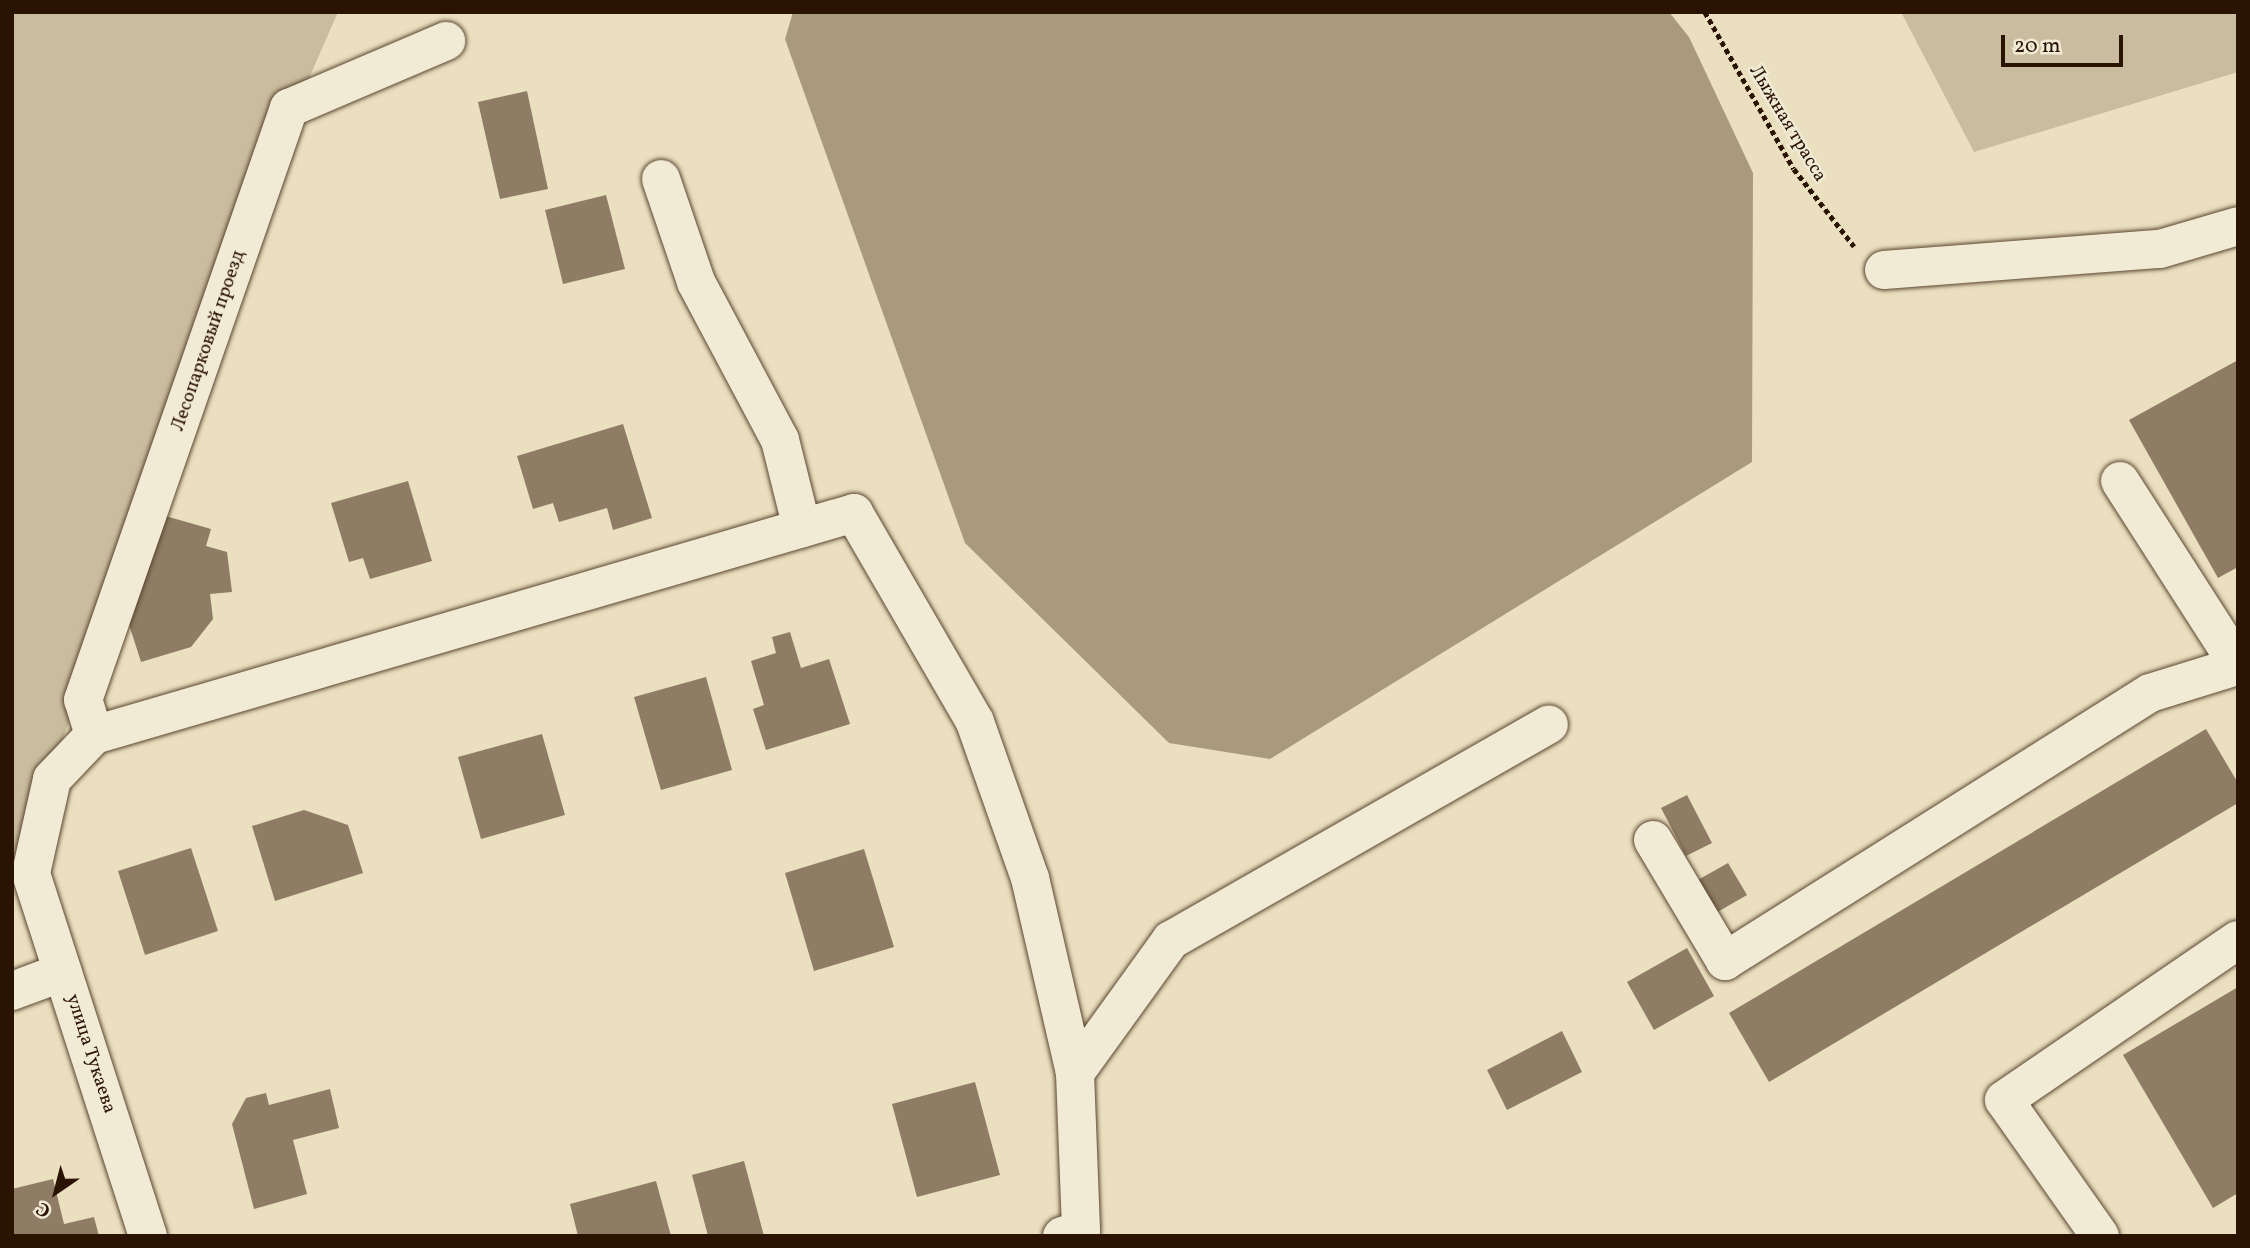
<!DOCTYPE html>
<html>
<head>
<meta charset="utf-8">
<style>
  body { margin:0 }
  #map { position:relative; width:2250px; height:1248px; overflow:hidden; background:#eadfbf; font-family:Vollkorn,serif }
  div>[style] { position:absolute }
  .green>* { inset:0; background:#cabc9f }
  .water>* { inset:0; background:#a99a7e }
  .building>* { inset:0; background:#8e7d64 }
  .path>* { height:4.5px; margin-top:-2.25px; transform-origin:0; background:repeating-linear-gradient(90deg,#2b1301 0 5px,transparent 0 8.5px) }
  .roads { filter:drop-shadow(0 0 2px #5b4630) drop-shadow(0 0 2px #5b4630) }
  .minor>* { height:38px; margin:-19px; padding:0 19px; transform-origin:19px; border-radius:19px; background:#f1ead5 }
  span { translate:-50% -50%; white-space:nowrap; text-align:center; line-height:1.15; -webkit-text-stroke:5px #f1ead5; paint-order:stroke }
  .street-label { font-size:19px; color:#2b1301 }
  .frame { position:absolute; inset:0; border:14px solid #2b1301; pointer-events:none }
  .north { position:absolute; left:21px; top:1157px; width:70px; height:70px; -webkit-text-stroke:5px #f1ead5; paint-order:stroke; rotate:215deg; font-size:19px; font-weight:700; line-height:28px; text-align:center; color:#2b1301 }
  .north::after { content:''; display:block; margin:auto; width:24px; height:32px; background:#2b1301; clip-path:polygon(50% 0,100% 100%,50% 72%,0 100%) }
  .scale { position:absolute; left:2001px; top:35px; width:122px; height:32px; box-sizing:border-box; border:4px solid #2b1301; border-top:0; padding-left:9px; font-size:21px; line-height:24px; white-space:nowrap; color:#2b1301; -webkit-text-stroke:5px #f1ead5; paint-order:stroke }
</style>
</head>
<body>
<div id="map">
  <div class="green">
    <i style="clip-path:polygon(12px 12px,338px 12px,263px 183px,12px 880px)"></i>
    <i style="clip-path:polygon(1901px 12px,2238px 12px,2238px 72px,1974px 152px)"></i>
  </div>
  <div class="water">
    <i style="clip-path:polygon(793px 12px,1669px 12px,1689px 37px,1753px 173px,1752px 462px,1270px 759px,1169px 743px,965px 543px,785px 39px)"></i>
  </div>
  <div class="building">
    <i style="clip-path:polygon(527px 91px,548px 189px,500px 199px,478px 102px)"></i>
    <i style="clip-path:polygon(606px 195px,625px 269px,563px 284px,545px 210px)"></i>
    <i style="clip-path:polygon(2238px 360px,2238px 567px,2218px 578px,2129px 420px)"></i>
    <i style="clip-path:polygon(623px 424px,652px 518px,613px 530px,607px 508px,559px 522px,553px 503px,533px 509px,517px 456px)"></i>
    <i style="clip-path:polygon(408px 481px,432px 561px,370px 579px,363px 558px,349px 562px,331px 503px)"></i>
    <i style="clip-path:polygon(155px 513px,211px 529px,206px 546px,227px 552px,232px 592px,210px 594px,213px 619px,191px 647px,141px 662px,126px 615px)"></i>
    <i style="clip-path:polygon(790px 632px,801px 668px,829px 659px,850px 724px,766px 750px,753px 709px,764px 705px,751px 661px,776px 653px,772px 637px)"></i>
    <i style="clip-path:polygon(706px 677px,732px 770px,661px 790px,634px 697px)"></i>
    <i style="clip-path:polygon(2206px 729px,2238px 783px,2238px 803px,1769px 1082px,1729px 1013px)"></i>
    <i style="clip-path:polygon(542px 734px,565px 815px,481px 839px,458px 757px)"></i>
    <i style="clip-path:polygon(1687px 795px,1712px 843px,1686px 856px,1661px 808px)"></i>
    <i style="clip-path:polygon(304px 810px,348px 825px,363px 873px,275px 901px,252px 826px)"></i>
    <i style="clip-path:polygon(191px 848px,218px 931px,145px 955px,118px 871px)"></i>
    <i style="clip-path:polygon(864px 849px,894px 947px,814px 971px,785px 873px)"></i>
    <i style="clip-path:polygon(1728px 863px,1747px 895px,1714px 914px,1696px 881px)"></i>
    <i style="clip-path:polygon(1687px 948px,1714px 996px,1654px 1030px,1627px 982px)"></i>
    <i style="clip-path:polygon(2238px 987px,2238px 1193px,2213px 1208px,2123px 1055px)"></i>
    <i style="clip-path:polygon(1562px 1031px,1582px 1072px,1507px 1110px,1487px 1070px)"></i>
    <i style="clip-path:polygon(975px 1082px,1000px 1175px,917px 1197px,892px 1104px)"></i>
    <i style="clip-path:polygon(330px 1089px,339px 1128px,293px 1140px,307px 1194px,254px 1209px,232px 1124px,246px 1098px,266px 1093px,269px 1105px)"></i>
    <i style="clip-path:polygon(744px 1161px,764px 1236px,708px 1236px,692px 1175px)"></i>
    <i style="clip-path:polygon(53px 1179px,64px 1224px,94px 1217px,99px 1236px,12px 1236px,12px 1189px)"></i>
    <i style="clip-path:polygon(656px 1181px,671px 1236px,578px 1236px,570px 1204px)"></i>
  </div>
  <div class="path">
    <i style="left:1705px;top:12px;width:180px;rotate:60.5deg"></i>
    <i style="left:1794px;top:169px;width:98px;rotate:52.1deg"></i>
  </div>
  <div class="roads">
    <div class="minor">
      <i style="left:661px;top:179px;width:109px;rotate:71.2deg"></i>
      <i style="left:696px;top:282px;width:179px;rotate:62deg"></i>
      <i style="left:780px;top:440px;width:91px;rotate:76deg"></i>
      <i style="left:1884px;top:270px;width:277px;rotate:-4.4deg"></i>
      <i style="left:2160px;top:249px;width:81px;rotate:-16.4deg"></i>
      <i style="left:2120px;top:481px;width:219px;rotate:57.3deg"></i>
      <i style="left:94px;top:735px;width:37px;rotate:-107deg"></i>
      <i style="left:83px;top:700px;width:627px;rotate:-70.81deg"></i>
      <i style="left:289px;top:108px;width:171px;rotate:-23.1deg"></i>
      <i style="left:1653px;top:840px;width:141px;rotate:59.2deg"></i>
      <i style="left:1725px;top:961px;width:502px;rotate:-32.24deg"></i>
      <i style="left:2150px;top:693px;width:91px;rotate:-17.2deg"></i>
      <i style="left:12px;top:991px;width:54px;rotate:-20.4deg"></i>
      <i style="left:1075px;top:1073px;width:164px;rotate:-54.2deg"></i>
      <i style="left:1171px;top:940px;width:435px;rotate:-29.7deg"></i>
      <i style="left:148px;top:1236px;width:381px;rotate:-107.9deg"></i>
      <i style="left:31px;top:873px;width:96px;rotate:-77.4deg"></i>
      <i style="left:52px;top:779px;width:61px;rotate:-46.3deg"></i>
      <i style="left:94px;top:735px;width:792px;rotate:-16.28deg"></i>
      <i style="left:854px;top:513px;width:241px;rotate:59.9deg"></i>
      <i style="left:975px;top:722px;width:165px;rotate:70.6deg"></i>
      <i style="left:1030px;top:878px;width:200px;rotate:77deg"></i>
      <i style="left:1075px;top:1073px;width:157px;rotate:87.8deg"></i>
      <i style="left:1081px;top:1230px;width:20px;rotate:162deg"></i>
      <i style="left:2100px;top:1236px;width:166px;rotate:-125.2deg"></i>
      <i style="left:2004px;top:1100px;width:283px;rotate:-34.4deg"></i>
    </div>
  </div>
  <div class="street-label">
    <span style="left:1787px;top:124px;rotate:59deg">Лыжная трасса</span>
    <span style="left:209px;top:341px;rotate:-71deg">Лесопарковый проезд</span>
    <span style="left:90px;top:1054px;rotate:72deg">улица Тукаева</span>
  </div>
  <div class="frame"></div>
  <div class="north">С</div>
  <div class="scale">20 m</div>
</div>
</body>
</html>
